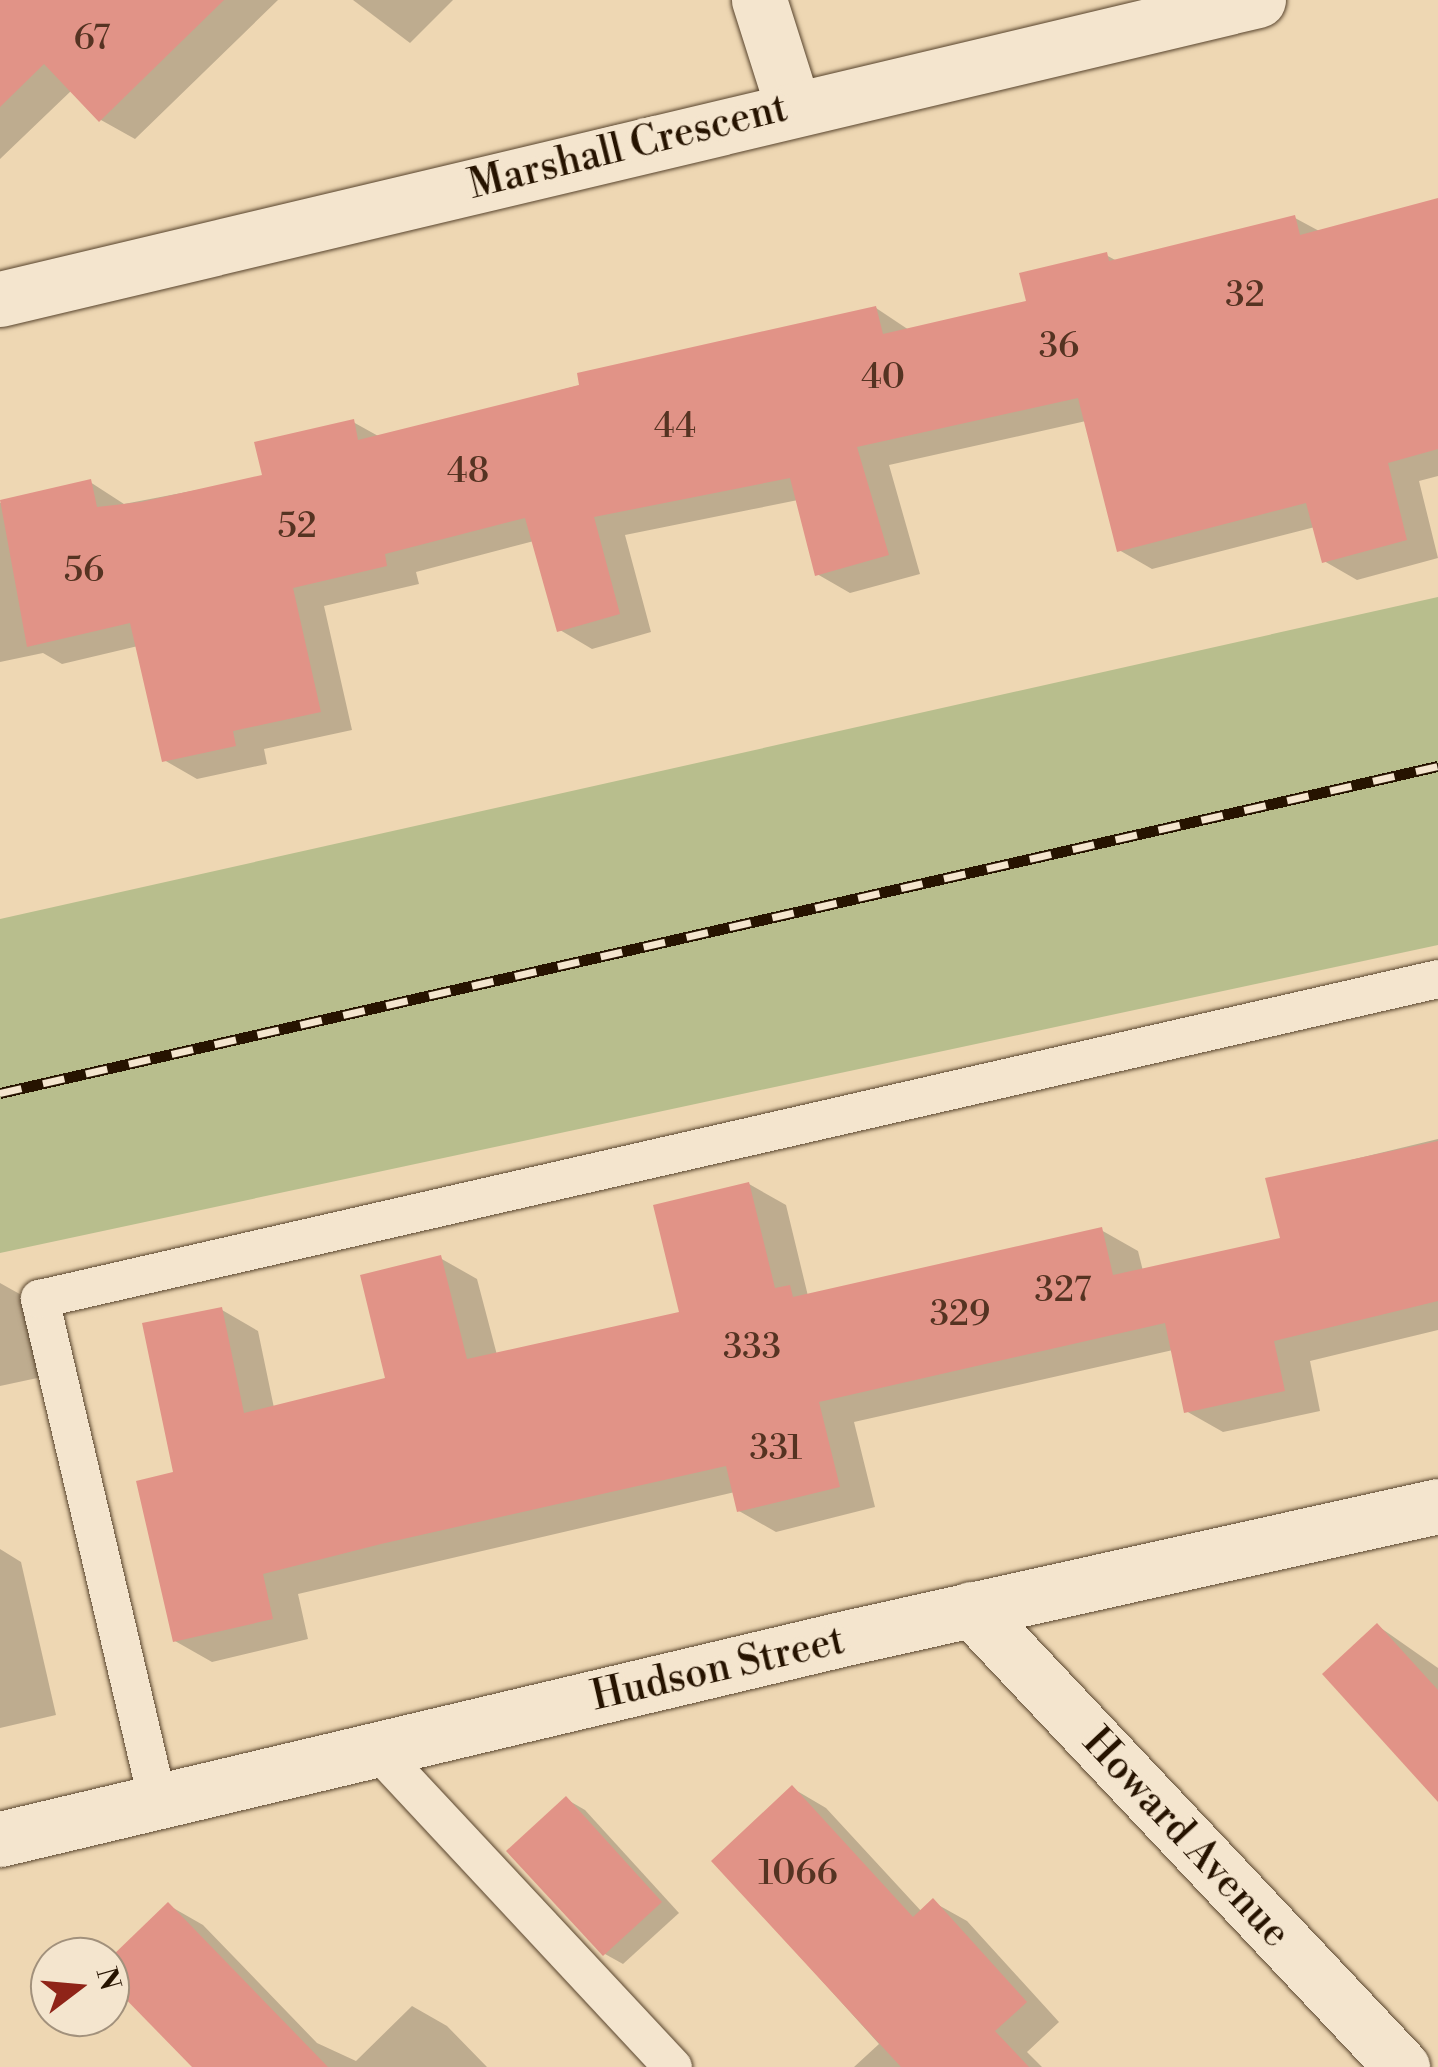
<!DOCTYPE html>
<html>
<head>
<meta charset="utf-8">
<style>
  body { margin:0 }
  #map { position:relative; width:1438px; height:2067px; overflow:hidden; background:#eed7b3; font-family:"Libre Bodoni",serif }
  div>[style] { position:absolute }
  .green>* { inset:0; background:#b8be8d }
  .shadow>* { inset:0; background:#0003 }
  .building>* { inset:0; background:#e19387 }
  .roads { filter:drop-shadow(0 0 2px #58442d) drop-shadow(0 0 2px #58442d) }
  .service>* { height:38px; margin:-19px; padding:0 19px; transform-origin:19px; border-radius:19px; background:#f4e5ce }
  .minor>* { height:55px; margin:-27.5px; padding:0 27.5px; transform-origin:27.5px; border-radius:27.5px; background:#f4e5ce }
  .rail>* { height:11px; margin-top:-5.5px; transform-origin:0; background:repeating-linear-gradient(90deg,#f4e5ce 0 22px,#261300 0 44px); box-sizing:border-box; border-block:2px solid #261300 }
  span { translate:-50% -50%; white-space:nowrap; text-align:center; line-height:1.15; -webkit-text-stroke:10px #f4e5ce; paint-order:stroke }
  .number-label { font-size:35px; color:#532 }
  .number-label span { -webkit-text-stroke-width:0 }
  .street-label { font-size:40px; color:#261300 }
  .north { position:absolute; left:30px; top:1937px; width:100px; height:100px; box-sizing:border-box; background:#f4e5ce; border:2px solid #a2917c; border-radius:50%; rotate:74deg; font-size:28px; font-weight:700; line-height:40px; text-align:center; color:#261300 }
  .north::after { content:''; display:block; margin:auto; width:35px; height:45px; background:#8f2418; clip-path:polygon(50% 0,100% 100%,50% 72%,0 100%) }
</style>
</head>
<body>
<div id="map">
  <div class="green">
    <i style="clip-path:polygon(1438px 597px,1438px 945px,0 1253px,0 919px)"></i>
  </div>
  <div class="shadow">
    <i style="clip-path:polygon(0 0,278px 0,135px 139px,101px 120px,72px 90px,0 159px)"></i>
    <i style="clip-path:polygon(353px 0,453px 0,410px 43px)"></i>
    <i style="clip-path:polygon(1438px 201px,1438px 476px,1419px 481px,1438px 558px,1357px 580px,1324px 561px,1315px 527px,1152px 569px,1119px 550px,1086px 421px,889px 465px,920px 574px,850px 593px,817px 574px,798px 500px,625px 535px,651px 632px,592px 649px,560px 630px,534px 541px,416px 572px,419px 584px,324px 606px,352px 730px,264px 749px,267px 764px,197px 779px,164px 760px,138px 646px,62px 664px,43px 653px,0 662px,0 503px,90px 482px,124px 504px,265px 477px,353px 422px,380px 437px,876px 308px,909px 330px,1029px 303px,1106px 255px,1117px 261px,1295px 218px,1321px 232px)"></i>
    <i style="clip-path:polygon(1438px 1139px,1438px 1330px,1310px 1361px,1320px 1411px,1223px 1432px,1186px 1411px,1173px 1350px,854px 1422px,875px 1507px,776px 1532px,739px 1511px,735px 1492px,298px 1594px,308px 1639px,212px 1662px,175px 1641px,176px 1474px,222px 1310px,258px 1331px,274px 1408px,388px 1380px,440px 1258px,477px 1279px,497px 1355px,682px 1314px,749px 1184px,786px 1205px,808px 1296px,1101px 1230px,1138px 1251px,1143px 1271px,1283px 1240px,1268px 1180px)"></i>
    <i style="clip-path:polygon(0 1283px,25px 1297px,42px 1377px,0 1386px)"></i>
    <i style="clip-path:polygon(0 1549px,21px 1562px,56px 1715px,0 1728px)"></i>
    <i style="clip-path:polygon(1378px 1626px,1438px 1668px,1438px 1798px)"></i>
    <i style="clip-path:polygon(792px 1788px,826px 1808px,922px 1912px,933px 1902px,967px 1921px,1059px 2022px,1027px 2052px,1042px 2067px,854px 2067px,879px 2044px,714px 1861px)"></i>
    <i style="clip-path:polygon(566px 1799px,585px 1810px,679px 1913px,623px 1964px,605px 1954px)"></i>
    <i style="clip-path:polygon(168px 1905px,203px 1925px,317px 2043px,356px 2061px,412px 2006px,447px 2026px,487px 2067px,196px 2067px,110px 1979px,110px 1962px)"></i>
  </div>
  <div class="building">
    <i style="clip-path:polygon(0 0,224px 0,99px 122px,44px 64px,0 107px)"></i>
    <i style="clip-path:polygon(1438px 198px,1438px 449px,1388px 463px,1407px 540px,1322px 563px,1306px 503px,1117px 552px,1078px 398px,857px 447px,889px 555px,815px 576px,790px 478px,594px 517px,620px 614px,557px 632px,525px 518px,385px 554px,387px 566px,293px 588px,321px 712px,233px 731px,236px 746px,162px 762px,130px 623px,27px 647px,0 500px,91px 479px,97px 507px,141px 502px,262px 475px,254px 442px,354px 419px,358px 440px,579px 385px,577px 373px,876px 306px,883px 334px,1026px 301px,1019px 273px,1107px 252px,1109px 261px,1295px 215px,1300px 235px)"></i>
    <i style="clip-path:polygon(1438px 1141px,1438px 1301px,1274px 1341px,1285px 1391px,1184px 1413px,1165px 1323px,819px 1402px,840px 1487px,737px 1512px,726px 1466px,381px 1544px,263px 1574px,273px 1619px,173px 1642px,136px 1481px,173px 1472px,142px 1323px,222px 1307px,244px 1413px,385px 1378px,360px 1275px,441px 1255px,467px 1359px,679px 1312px,653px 1205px,749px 1182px,775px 1288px,790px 1285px,793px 1297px,1102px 1227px,1113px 1275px,1280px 1238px,1265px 1178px)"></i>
    <i style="clip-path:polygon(1377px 1623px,1438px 1690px,1438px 1802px,1322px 1674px)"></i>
    <i style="clip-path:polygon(792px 1785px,913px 1917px,933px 1898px,1027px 2002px,995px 2031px,1029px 2067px,901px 2067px,711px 1861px)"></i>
    <i style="clip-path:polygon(566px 1796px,662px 1902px,603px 1956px,506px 1851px)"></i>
    <i style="clip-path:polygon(168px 1902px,328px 2067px,192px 2067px,110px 1983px,110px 1958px)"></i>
  </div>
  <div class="roads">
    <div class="service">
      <i style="left:377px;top:1750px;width:434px;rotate:47deg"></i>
      <i style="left:157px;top:1798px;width:513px;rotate:-103.2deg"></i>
      <i style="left:40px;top:1299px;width:1434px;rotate:-12.89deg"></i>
    </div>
    <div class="minor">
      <i style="left:759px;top:0;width:112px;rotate:72.4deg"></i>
      <i style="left:0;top:299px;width:1293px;rotate:-13.37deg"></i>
      <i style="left:971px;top:1609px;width:629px;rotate:46.74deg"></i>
      <i style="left:0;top:1839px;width:874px;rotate:-13.37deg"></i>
      <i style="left:850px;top:1637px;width:602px;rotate:-12.56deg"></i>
    </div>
  </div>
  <div class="rail">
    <i style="left:0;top:1093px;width:1475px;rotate:-12.81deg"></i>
  </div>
  <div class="number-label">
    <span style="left:92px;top:39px">67</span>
    <span style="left:1245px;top:296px">32</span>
    <span style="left:1059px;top:347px">36</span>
    <span style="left:883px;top:378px">40</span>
    <span style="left:675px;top:427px">44</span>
    <span style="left:468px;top:472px">48</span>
    <span style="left:297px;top:527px">52</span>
    <span style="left:84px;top:571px">56</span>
    <span style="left:1063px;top:1291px">327</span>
    <span style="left:960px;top:1315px">329</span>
    <span style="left:752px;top:1348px">333</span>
    <span style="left:776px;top:1449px">331</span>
    <span style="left:798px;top:1874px">1066</span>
  </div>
  <div class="street-label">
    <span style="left:628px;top:147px;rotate:-14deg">Marshall Crescent</span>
    <span style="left:718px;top:1669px;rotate:-13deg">Hudson Street</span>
    <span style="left:1186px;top:1838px;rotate:47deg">Howard Avenue</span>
  </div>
  <div class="north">N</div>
</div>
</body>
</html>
